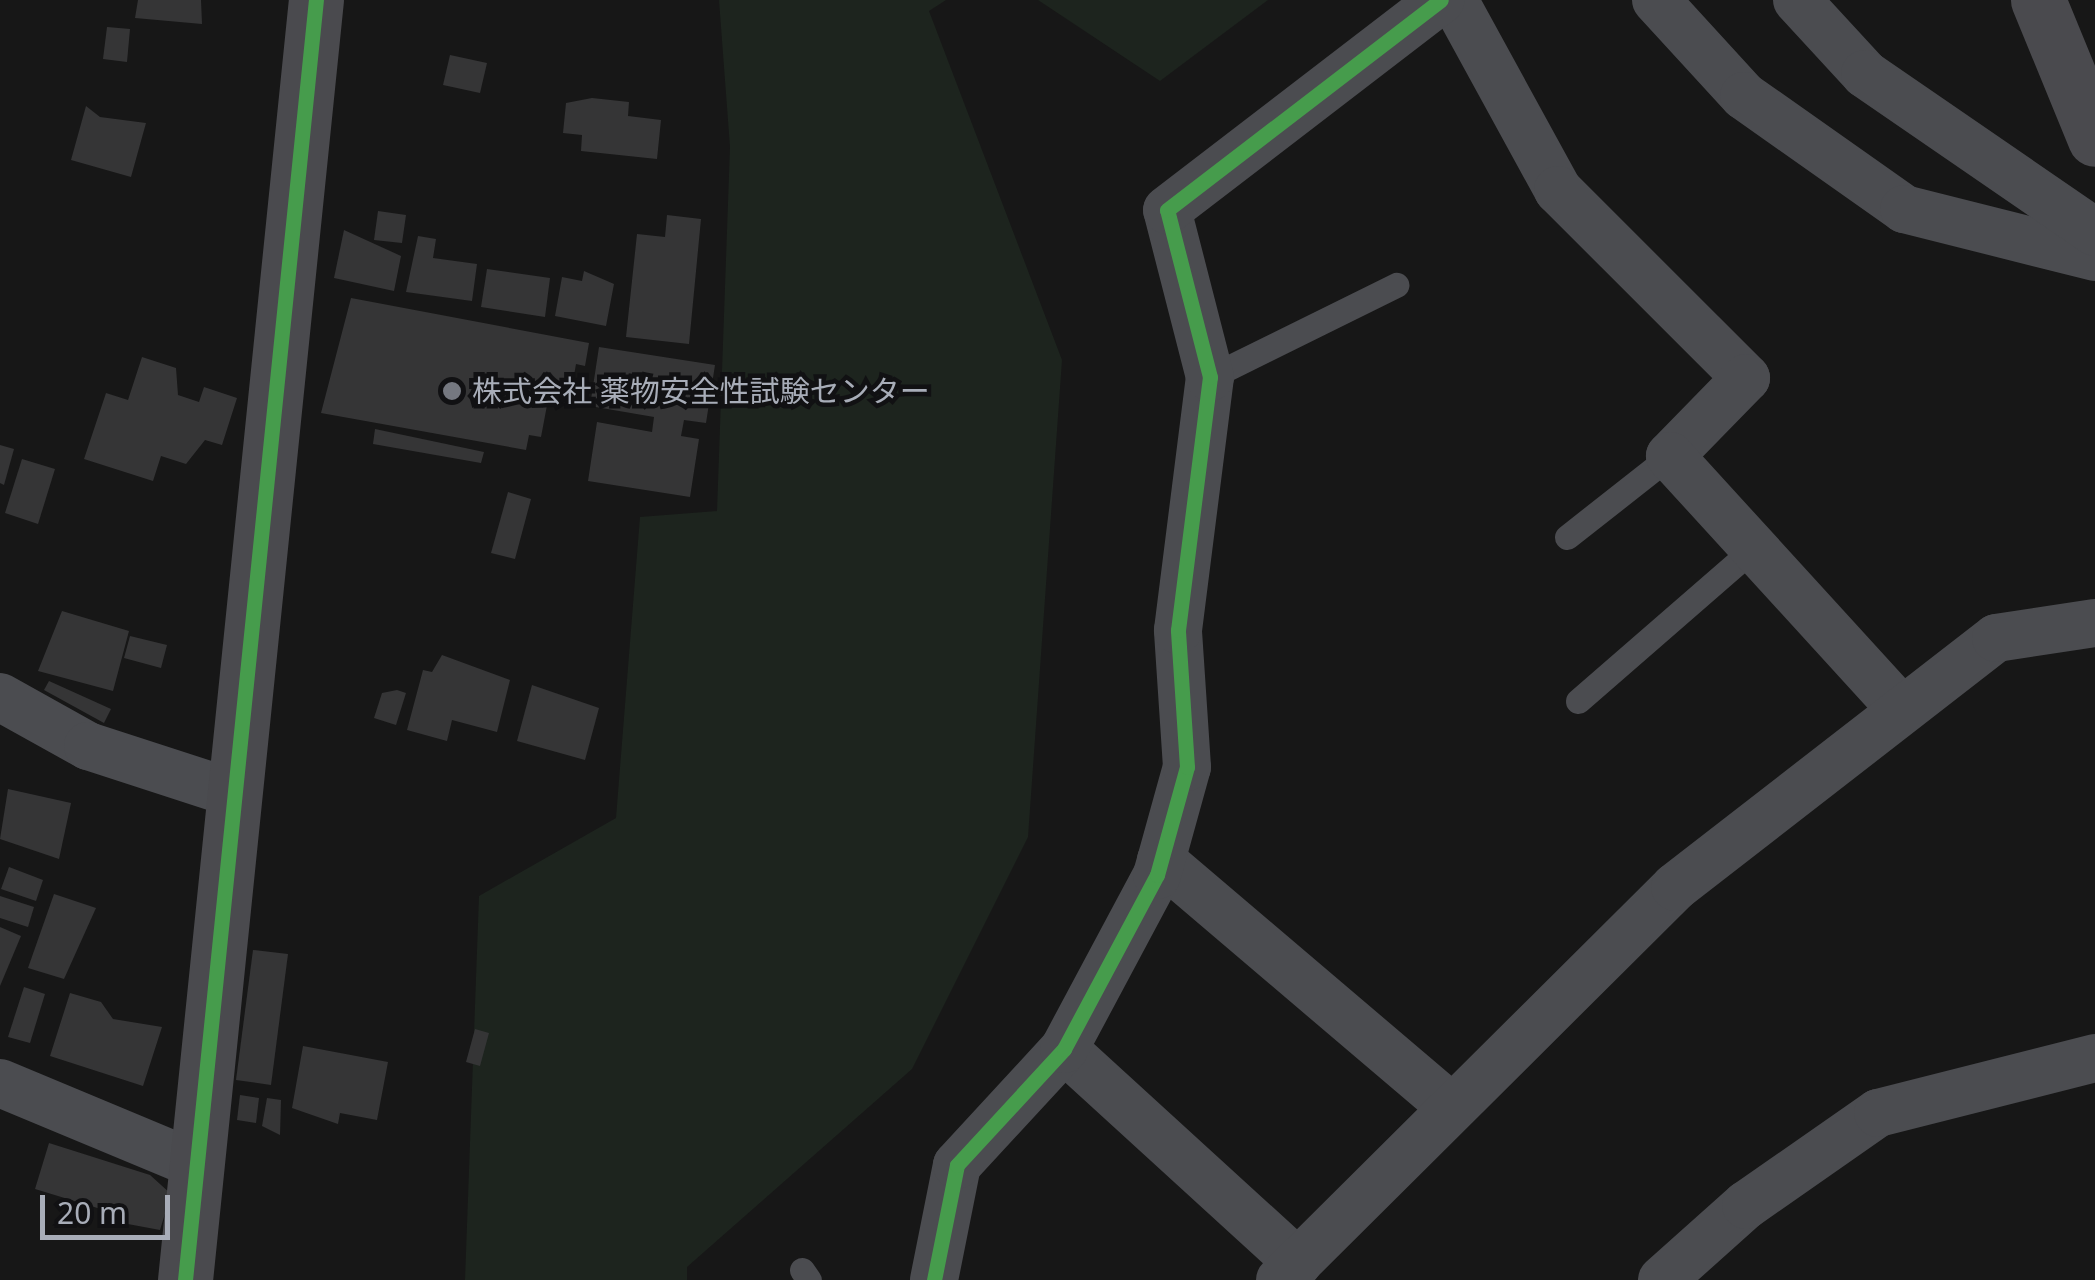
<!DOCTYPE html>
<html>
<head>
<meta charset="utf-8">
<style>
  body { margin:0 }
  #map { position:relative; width:2095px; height:1280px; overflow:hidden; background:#171717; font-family:"Noto Sans","Noto Sans JP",sans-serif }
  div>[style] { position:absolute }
  .green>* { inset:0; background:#1d241e }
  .building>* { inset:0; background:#353536 }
  .lane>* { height:25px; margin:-12.5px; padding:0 12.5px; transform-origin:12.5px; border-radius:12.5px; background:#4b4c50 }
  .street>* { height:48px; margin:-24px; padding:0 24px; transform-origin:24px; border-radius:24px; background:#4b4c50 }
  .secondary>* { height:55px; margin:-27.5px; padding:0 27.5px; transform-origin:27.5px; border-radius:27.5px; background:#4a4a4e }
  .cycleway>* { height:15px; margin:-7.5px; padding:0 7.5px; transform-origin:7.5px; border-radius:7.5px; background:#469c4c }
  .dots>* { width:28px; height:28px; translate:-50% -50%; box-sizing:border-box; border:5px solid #111113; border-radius:50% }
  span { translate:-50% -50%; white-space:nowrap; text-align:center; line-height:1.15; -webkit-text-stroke:9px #111113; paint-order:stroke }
  .poi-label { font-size:30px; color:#a8adb8 }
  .left { translate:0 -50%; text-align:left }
  .scale { position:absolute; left:40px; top:1195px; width:130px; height:45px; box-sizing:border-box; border:5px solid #a8adb8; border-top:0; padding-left:12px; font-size:30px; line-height:35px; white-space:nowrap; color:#a8adb8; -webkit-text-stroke:8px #111113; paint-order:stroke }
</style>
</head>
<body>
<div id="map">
  <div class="green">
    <i style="clip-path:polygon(719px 0,946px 0,929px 11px,1062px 360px,1028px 837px,912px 1069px,687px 1267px,687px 1280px,465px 1280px,479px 896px,616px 818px,640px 517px,717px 511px,730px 147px)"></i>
    <i style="clip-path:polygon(1038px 0,1268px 0,1160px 81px)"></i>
  </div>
  <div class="building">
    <i style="clip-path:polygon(138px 0,201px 0,202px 24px,135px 18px)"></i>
    <i style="clip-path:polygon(107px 27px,130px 29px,127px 62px,103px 59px)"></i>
    <i style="clip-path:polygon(450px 55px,487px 63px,480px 93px,443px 85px)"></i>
    <i style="clip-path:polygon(592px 98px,629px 102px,628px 116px,661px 120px,657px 159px,581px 151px,582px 135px,563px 133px,566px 103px)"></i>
    <i style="clip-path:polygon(86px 106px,100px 117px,146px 123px,131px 177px,71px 160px)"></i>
    <i style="clip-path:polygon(378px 211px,406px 215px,402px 243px,374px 240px)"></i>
    <i style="clip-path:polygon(667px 215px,701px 219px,689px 344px,626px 337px,637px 234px,665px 237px)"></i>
    <i style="clip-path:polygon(344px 230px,401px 256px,394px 291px,334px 278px)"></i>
    <i style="clip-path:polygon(418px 236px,436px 239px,433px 258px,477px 264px,472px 301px,406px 292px)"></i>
    <i style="clip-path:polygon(487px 269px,550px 278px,545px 317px,481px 307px)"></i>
    <i style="clip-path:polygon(584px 271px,614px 284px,606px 326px,555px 316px,562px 277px,582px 281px)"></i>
    <i style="clip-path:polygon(351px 298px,589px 343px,585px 366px,576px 364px,569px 404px,548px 400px,541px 437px,529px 435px,526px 450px,321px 413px)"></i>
    <i style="clip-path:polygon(599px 347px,715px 365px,706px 423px,684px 420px,681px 436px,699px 439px,690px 497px,588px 481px,597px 422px,652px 432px,654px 417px,590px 406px)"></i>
    <i style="clip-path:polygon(142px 357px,176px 368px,178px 395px,199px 402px,204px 387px,237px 398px,222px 445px,205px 440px,186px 464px,161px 456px,153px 481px,84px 459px,106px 393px,128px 400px)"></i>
    <i style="clip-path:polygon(375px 429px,484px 452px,481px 463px,373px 444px)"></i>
    <i style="clip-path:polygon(0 445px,14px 449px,4px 485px,0 483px)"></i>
    <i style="clip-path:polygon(22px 459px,55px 469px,38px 524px,5px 513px)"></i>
    <i style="clip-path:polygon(508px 492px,531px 499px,515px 559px,491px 553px)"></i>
    <i style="clip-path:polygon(62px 611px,129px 631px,113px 691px,38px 671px)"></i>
    <i style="clip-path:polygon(130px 636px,167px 645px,161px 668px,124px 658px)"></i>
    <i style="clip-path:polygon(442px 655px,510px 680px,497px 732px,452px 720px,447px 741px,407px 730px,423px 670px,432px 672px)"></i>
    <i style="clip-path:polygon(49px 681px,111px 709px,104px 723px,44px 690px)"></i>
    <i style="clip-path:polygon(532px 685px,599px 708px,585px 760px,517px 741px)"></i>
    <i style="clip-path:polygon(397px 690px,406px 693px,396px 725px,374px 718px,382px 693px)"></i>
    <i style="clip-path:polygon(8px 789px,71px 803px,59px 859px,0 839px)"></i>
    <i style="clip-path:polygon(9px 867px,43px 880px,36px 901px,1px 889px)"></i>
    <i style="clip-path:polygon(54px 894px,96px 908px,64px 979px,28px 968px)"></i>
    <i style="clip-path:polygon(0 896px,34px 907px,28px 927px,0 918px)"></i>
    <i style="clip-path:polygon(0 927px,21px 936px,0 986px)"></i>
    <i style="clip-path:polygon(253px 950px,288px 954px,271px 1085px,236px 1080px)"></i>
    <i style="clip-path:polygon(24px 987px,45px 994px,30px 1043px,8px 1037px)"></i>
    <i style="clip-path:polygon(70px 993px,101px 1002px,113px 1019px,162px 1027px,143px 1086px,50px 1056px)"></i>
    <i style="clip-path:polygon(475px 1029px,489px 1033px,480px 1066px,466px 1062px)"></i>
    <i style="clip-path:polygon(303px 1046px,388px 1062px,377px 1120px,340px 1113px,338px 1124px,292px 1108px)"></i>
    <i style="clip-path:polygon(240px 1095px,259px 1098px,256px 1123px,237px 1120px)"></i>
    <i style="clip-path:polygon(267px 1098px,281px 1100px,280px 1135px,262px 1126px)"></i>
    <i style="clip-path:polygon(49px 1143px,150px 1175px,171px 1194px,160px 1230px,101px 1219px,104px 1210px,35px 1189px)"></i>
  </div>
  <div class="lane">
    <i style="left:1210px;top:377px;width:208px;rotate:-26.3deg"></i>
    <i style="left:1567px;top:537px;width:131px;rotate:-38.2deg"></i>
    <i style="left:1578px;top:701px;width:233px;rotate:-41deg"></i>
    <i style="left:802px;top:1270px;width:12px;rotate:55deg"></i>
  </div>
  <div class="street">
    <i style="left:1454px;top:0;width:217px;rotate:61.3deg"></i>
    <i style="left:1558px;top:190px;width:266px;rotate:45deg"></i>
    <i style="left:1746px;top:378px;width:109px;rotate:134.3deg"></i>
    <i style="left:1670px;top:456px;width:340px;rotate:47.6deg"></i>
    <i style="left:1656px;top:0;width:130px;rotate:47.5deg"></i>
    <i style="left:1744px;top:96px;width:196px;rotate:35.2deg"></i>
    <i style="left:1904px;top:209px;width:197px;rotate:14.1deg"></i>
    <i style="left:1797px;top:0;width:100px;rotate:47.4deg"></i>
    <i style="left:1865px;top:74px;width:279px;rotate:34.5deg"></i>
    <i style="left:0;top:697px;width:101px;rotate:29.1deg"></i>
    <i style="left:88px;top:746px;width:156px;rotate:18deg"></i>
    <i style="left:1161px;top:860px;width:382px;rotate:40.4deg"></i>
    <i style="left:1064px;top:1049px;width:317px;rotate:42.4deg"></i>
    <i style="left:0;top:1083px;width:213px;rotate:22.6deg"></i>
    <i style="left:934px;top:1280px;width:117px;rotate:-78.7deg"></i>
    <i style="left:957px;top:1165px;width:158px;rotate:-47.3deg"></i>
    <i style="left:1064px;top:1049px;width:197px;rotate:-61.9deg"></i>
    <i style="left:1157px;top:875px;width:112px;rotate:-74.5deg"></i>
    <i style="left:1187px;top:767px;width:137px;rotate:-93.8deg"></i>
    <i style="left:1178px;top:630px;width:255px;rotate:-82.8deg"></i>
    <i style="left:1210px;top:377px;width:172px;rotate:-104.4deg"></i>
    <i style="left:1167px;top:210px;width:345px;rotate:-37.5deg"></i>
    <i style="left:1280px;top:1280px;width:557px;rotate:-44.85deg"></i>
    <i style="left:1675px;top:887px;width:406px;rotate:-37.8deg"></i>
    <i style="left:1996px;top:638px;width:100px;rotate:-8.6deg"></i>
    <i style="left:1662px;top:1280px;width:113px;rotate:-41.8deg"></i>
    <i style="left:1746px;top:1205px;width:161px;rotate:-34.9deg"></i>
    <i style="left:1878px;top:1113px;width:224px;rotate:-14.2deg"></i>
  </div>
  <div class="secondary">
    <i style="left:2038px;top:0;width:150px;rotate:67.7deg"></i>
    <i style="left:185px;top:1280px;width:1287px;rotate:-84.16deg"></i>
  </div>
  <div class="cycleway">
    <i style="left:185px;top:1280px;width:1287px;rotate:-84.16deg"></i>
    <i style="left:934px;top:1280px;width:117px;rotate:-78.7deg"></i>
    <i style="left:957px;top:1165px;width:158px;rotate:-47.3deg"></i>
    <i style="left:1064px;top:1049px;width:197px;rotate:-61.9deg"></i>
    <i style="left:1157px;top:875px;width:112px;rotate:-74.5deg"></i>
    <i style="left:1187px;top:767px;width:137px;rotate:-93.8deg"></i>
    <i style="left:1178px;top:630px;width:255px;rotate:-82.8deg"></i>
    <i style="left:1210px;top:377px;width:172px;rotate:-104.4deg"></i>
    <i style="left:1167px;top:210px;width:345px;rotate:-37.5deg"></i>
  </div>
  <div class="dots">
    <i style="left:452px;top:391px;background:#757880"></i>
  </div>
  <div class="poi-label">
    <span class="left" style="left:472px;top:391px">株式会社 薬物安全性試験センター</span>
  </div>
  <div class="scale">20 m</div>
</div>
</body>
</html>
